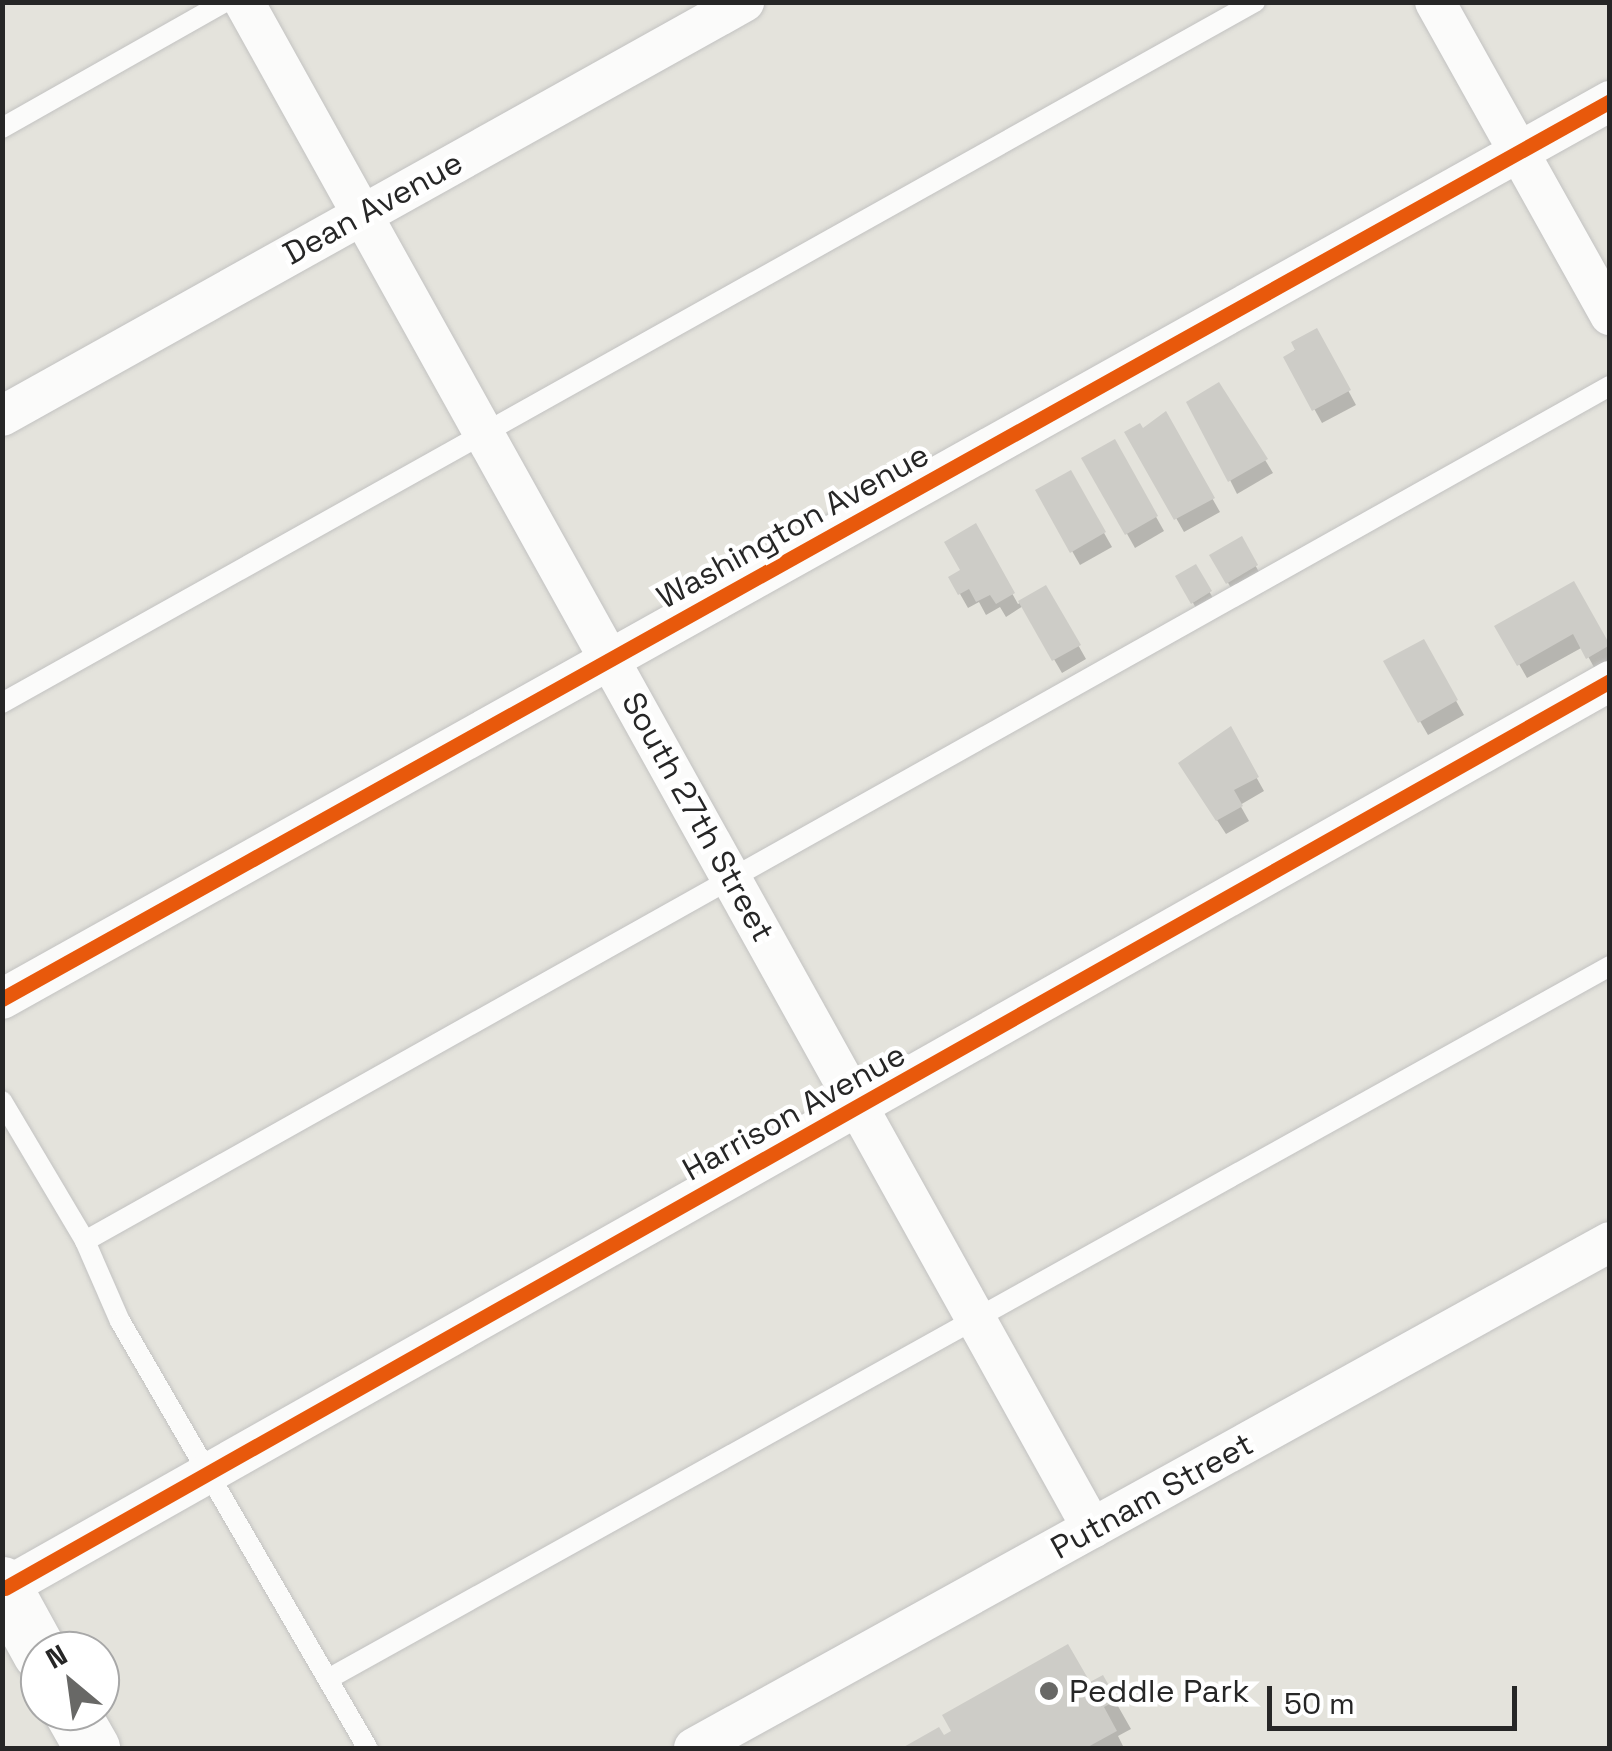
<!DOCTYPE html>
<html>
<head>
<meta charset="utf-8">
<style>
  body { margin:0 }
  #map { position:relative; width:1612px; height:1751px; overflow:hidden; background:#e4e3dc; font-family:"Space Grotesk",sans-serif }
  div>[style] { position:absolute }
  .shadow>* { inset:0; background:#0003 }
  .building>* { inset:0; background:#cdccc7 }
  .roads { filter:drop-shadow(0 0 2px #c2c2c1) drop-shadow(0 0 2px #c2c2c1) }
  .service>* { height:20px; margin:-10px; padding:0 10px; transform-origin:10px; border-radius:10px; background:#fbfbfa }
  .minor>* { height:40px; margin:-20px; padding:0 20px; transform-origin:20px; border-radius:20px; background:#fbfbfa }
  .secondary>* { height:55px; margin:-27.5px; padding:0 27.5px; transform-origin:27.5px; border-radius:27.5px; background:#fbfbfa }
  .cycleway>* { height:15px; margin:-7.5px; padding:0 7.5px; transform-origin:7.5px; border-radius:7.5px; background:#e8590c }
  .dots>* { width:28px; height:28px; translate:-50% -50%; box-sizing:border-box; border:5px solid #fff; border-radius:50% }
  span { translate:-50% -50%; white-space:nowrap; text-align:center; line-height:1.15; -webkit-text-stroke:9px #fff; paint-order:stroke }
  .street-label { font-size:32px; color:#262626 }
  .poi-label { font-size:32px; color:#262626 }
  .left { translate:0 -50%; text-align:left }
  .frame { position:absolute; inset:0; border:5px solid #262626; pointer-events:none }
  .north { position:absolute; left:20px; top:1631px; width:100px; height:100px; box-sizing:border-box; background:#fff; border:2px solid #a8a8a8; border-radius:50%; rotate:331deg; font-size:28px; font-weight:700; line-height:40px; text-align:center; color:#262626 }
  .north::after { content:''; display:block; margin:auto; width:35px; height:45px; background:#686866; clip-path:polygon(50% 0,100% 100%,50% 72%,0 100%) }
  .scale { position:absolute; left:1267px; top:1686px; width:250px; height:45px; box-sizing:border-box; border:5px solid #262626; border-top:0; padding-left:12px; font-size:30px; line-height:35px; white-space:nowrap; color:#262626; -webkit-text-stroke:8px #fff; paint-order:stroke }
</style>
</head>
<body>
<div id="map">
  <div class="shadow">
    <i style="clip-path:polygon(1316px 331px,1356px 405px,1322px 423px,1286px 358px)"></i>
    <i style="clip-path:polygon(1219px 385px,1273px 473px,1237px 494px,1230px 480px)"></i>
    <i style="clip-path:polygon(1165px 415px,1220px 512px,1184px 532px,1128px 433px,1143px 432px)"></i>
    <i style="clip-path:polygon(1114px 442px,1164px 531px,1135px 548px,1085px 459px)"></i>
    <i style="clip-path:polygon(1070px 473px,1112px 547px,1080px 565px,1038px 491px)"></i>
    <i style="clip-path:polygon(975px 527px,1018px 604px,1046px 588px,1086px 659px,1062px 673px,1023px 606px,1006px 617px,1000px 607px,986px 615px,979px 602px,968px 608px,951px 578px,963px 571px)"></i>
    <i style="clip-path:polygon(1241px 540px,1259px 572px,1231px 588px,1213px 556px)"></i>
    <i style="clip-path:polygon(1195px 567px,1213px 598px,1196px 608px,1178px 577px)"></i>
    <i style="clip-path:polygon(1573px 585px,1610px 647px,1610px 663px,1596px 671px,1583px 647px,1527px 678px,1498px 627px)"></i>
    <i style="clip-path:polygon(1423px 642px,1464px 715px,1428px 735px,1386px 662px)"></i>
    <i style="clip-path:polygon(1230px 730px,1264px 791px,1240px 805px,1249px 821px,1226px 834px,1189px 777px)"></i>
    <i style="clip-path:polygon(1102px 1678px,1131px 1729px,1118px 1736px,1124px 1748px,907px 1748px,938px 1730px,943px 1738px)"></i>
  </div>
  <div class="building">
    <i style="clip-path:polygon(1317px 328px,1351px 390px,1312px 411px,1283px 357px,1295px 350px,1291px 342px)"></i>
    <i style="clip-path:polygon(1219px 382px,1268px 459px,1228px 482px,1186px 402px)"></i>
    <i style="clip-path:polygon(1166px 411px,1215px 498px,1174px 520px,1124px 432px,1140px 423px,1143px 428px)"></i>
    <i style="clip-path:polygon(1115px 439px,1158px 516px,1125px 535px,1081px 458px)"></i>
    <i style="clip-path:polygon(1071px 470px,1106px 532px,1070px 553px,1035px 490px)"></i>
    <i style="clip-path:polygon(976px 523px,1015px 593px,996px 604px,990px 595px,976px 602px,969px 589px,958px 595px,948px 577px,960px 570px,944px 542px)"></i>
    <i style="clip-path:polygon(1242px 536px,1258px 565px,1226px 584px,1209px 555px)"></i>
    <i style="clip-path:polygon(1196px 564px,1212px 591px,1191px 604px,1175px 576px)"></i>
    <i style="clip-path:polygon(1574px 581px,1610px 645px,1586px 659px,1573px 634px,1517px 666px,1494px 626px)"></i>
    <i style="clip-path:polygon(1046px 585px,1081px 645px,1052px 661px,1018px 601px)"></i>
    <i style="clip-path:polygon(1424px 639px,1458px 700px,1418px 723px,1383px 661px)"></i>
    <i style="clip-path:polygon(1231px 726px,1259px 777px,1234px 790px,1243px 806px,1216px 821px,1178px 763px)"></i>
    <i style="clip-path:polygon(1068px 1644px,1090px 1682px,1103px 1675px,1117px 1700px,1104px 1707px,1117px 1731px,1086px 1748px,902px 1748px,939px 1727px,944px 1735px,951px 1731px,942px 1715px)"></i>
  </div>
  <div class="roads">
    <div class="service">
      <i style="left:2px;top:128px;width:256px;rotate:-29.5deg"></i>
      <i style="left:2px;top:703px;width:1436px;rotate:-29.23deg"></i>
      <i style="left:2px;top:1101px;width:163px;rotate:59.3deg"></i>
      <i style="left:85px;top:1241px;width:87px;rotate:66.4deg"></i>
      <i style="left:120px;top:1321px;width:494px;rotate:59.9deg"></i>
      <i style="left:85px;top:1241px;width:1748px;rotate:-29.28deg"></i>
      <i style="left:328px;top:1679px;width:1467px;rotate:-29.08deg"></i>
    </div>
    <div class="minor">
      <i style="left:244px;top:2px;width:1746px;rotate:60.94deg"></i>
      <i style="left:1435px;top:2px;width:359px;rotate:60.8deg"></i>
      <i style="left:2px;top:416px;width:850px;rotate:-29.16deg"></i>
      <i style="left:2px;top:999px;width:1842px;rotate:-29.18deg"></i>
      <i style="left:5px;top:1588px;width:1844px;rotate:-29.47deg"></i>
      <i style="left:694px;top:1748px;width:1046px;rotate:-28.92deg"></i>
    </div>
    <div class="secondary">
      <i style="left:2px;top:1584px;width:79px;rotate:61.2deg"></i>
      <i style="left:71px;top:1711px;width:43px;rotate:60.4deg"></i>
    </div>
  </div>
  <div class="cycleway">
    <i style="left:2px;top:999px;width:1842px;rotate:-29.18deg"></i>
    <i style="left:5px;top:1588px;width:1844px;rotate:-29.47deg"></i>
  </div>
  <div class="dots">
    <i style="left:1049px;top:1691px;background:#686866"></i>
  </div>
  <div class="street-label">
    <span style="left:373px;top:208px;rotate:-29deg">Dean Avenue</span>
    <span style="left:793px;top:526px;rotate:-29deg">Washington Avenue</span>
    <span style="left:698px;top:817px;rotate:61deg">South 27th Street</span>
    <span style="left:794px;top:1112px;rotate:-29deg">Harrison Avenue</span>
    <span style="left:1152px;top:1496px;rotate:-29deg">Putnam Street</span>
  </div>
  <div class="poi-label">
    <span class="left" style="left:1069px;top:1691px">Peddle Park</span>
  </div>
  <div class="frame"></div>
  <div class="north">N</div>
  <div class="scale">50 m</div>
</div>
</body>
</html>
